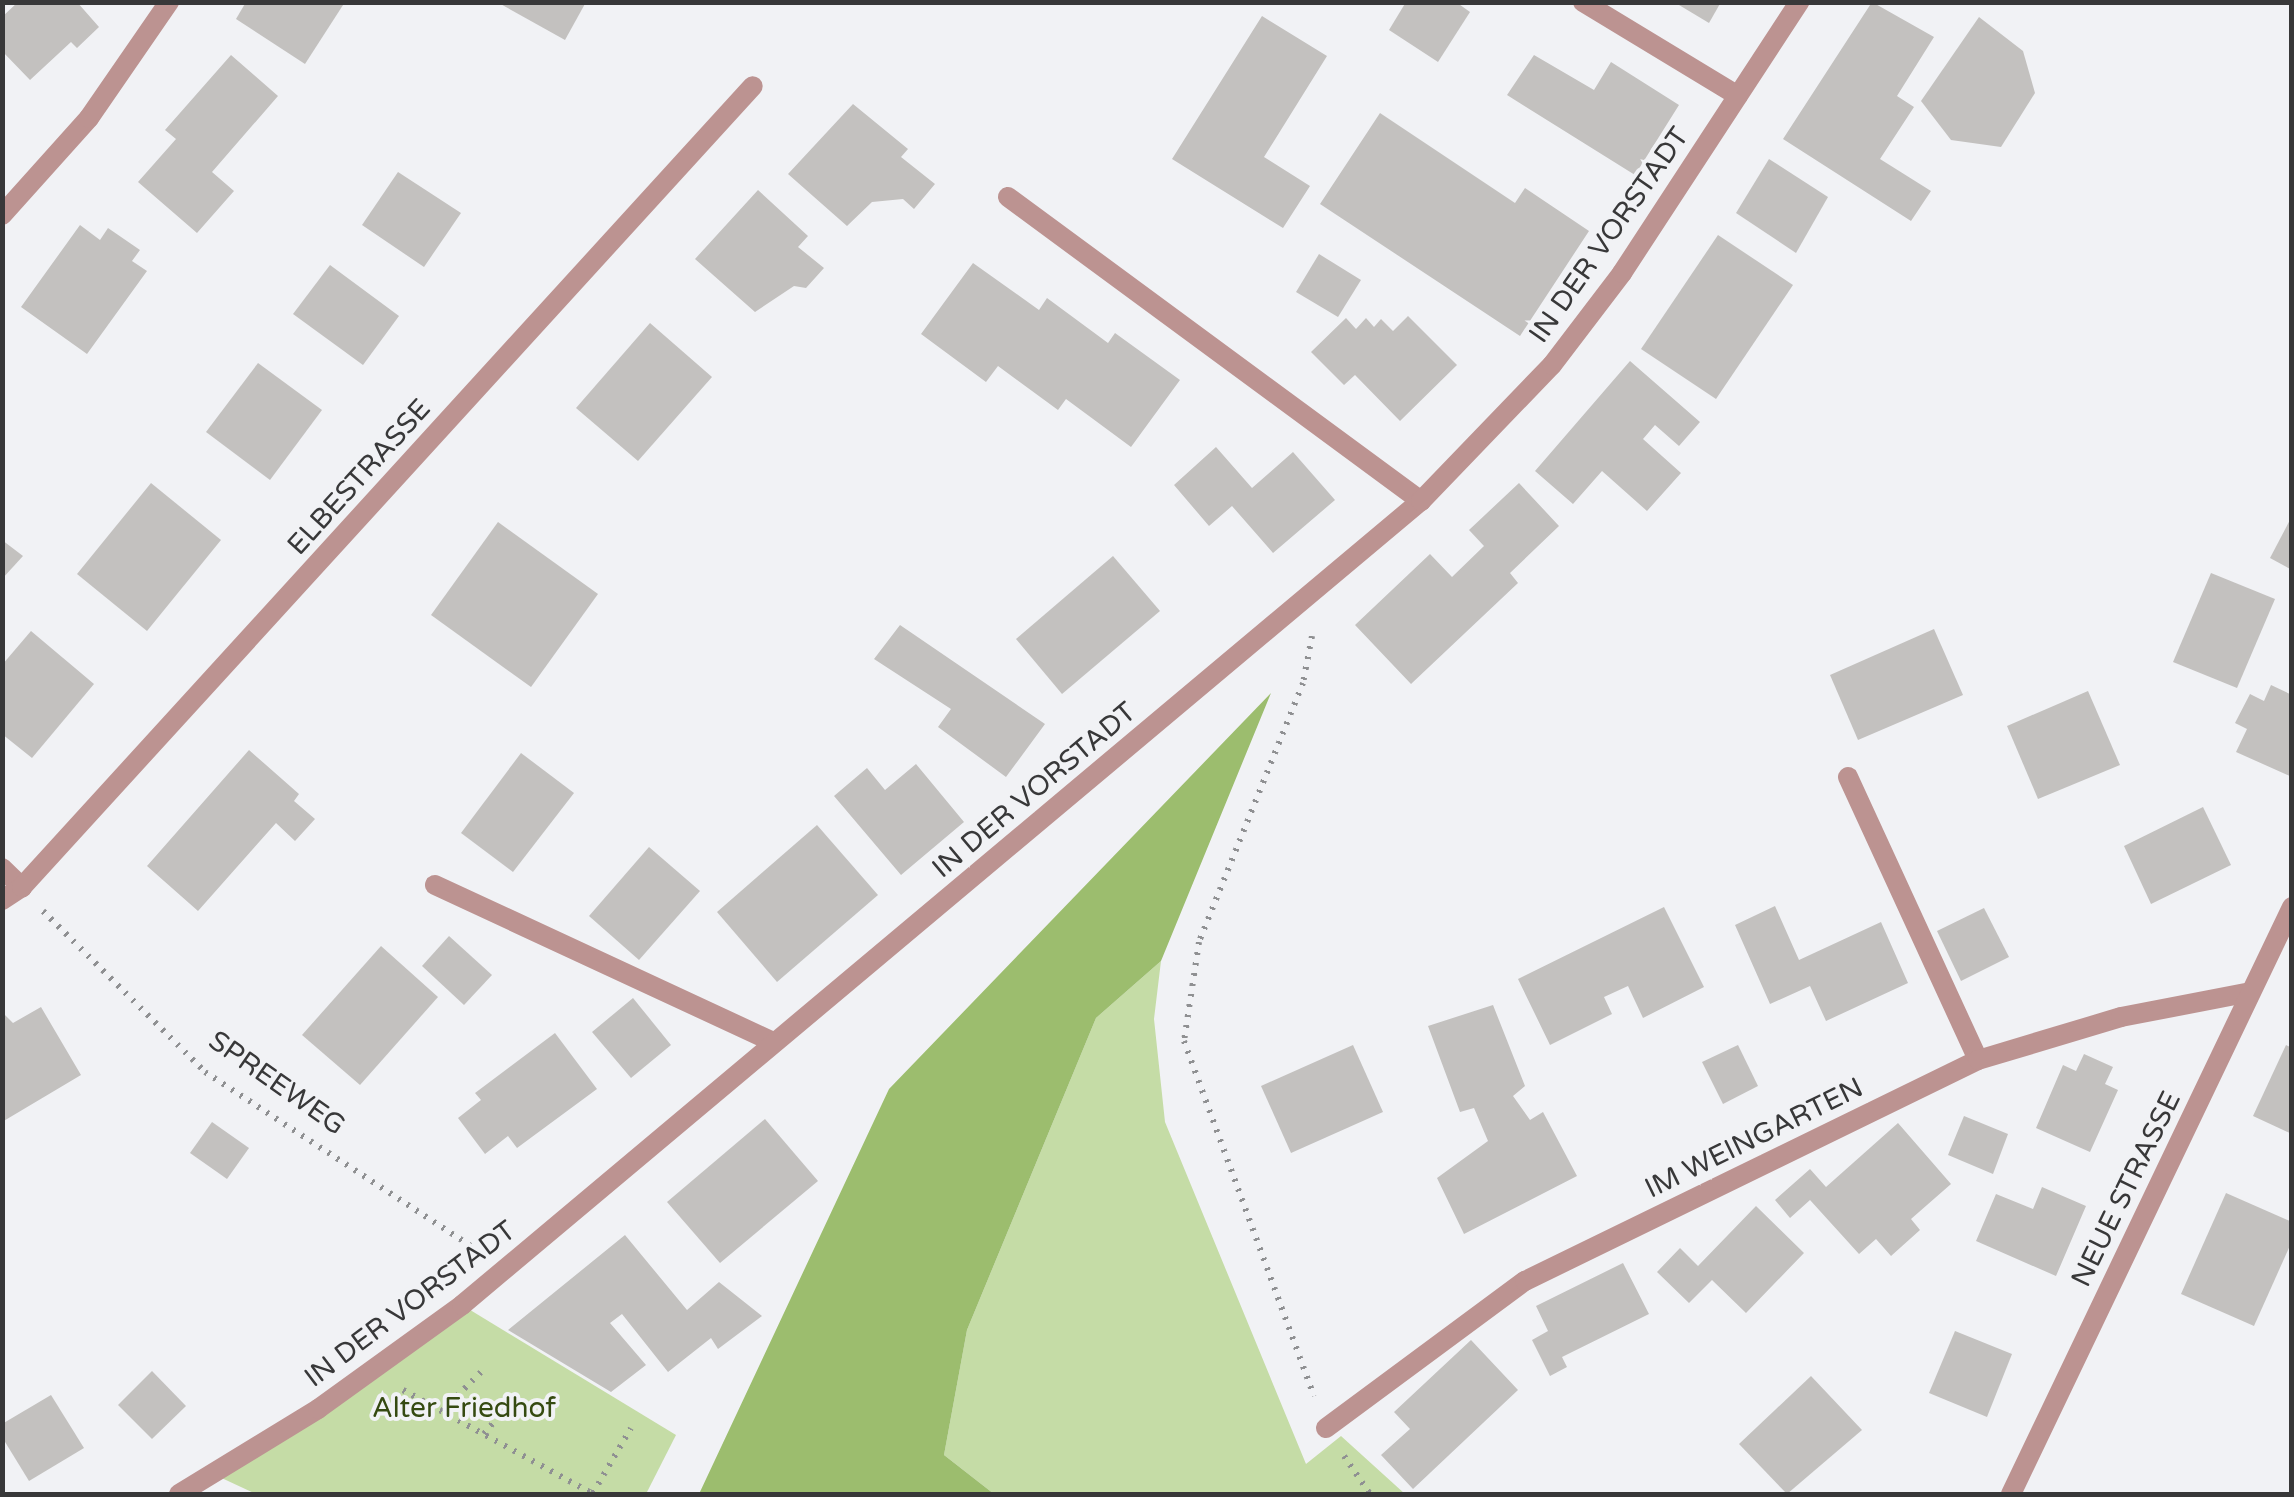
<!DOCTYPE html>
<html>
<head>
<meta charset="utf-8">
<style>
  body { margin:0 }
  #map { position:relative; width:2294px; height:1497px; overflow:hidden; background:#f1f2f5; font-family:"Varela Round",sans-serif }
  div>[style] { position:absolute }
  .green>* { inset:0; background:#c5dca6 }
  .forest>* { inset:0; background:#9cbd6e }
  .building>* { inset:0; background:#c3c1bf }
  .path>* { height:6px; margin-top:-3px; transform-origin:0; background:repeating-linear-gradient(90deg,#8f9092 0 2.5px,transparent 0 10.5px) }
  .service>* { height:20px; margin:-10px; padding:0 10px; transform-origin:10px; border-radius:10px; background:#bc9391 }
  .minor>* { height:20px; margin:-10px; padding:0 10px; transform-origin:10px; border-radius:10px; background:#bc9391 }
  .tertiary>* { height:20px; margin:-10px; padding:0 10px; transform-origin:10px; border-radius:10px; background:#bc9391 }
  span { translate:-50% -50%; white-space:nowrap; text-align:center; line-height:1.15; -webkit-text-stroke:8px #f1f2f5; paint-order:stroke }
  .street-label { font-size:28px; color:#383839 }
  .park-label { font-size:28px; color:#354a11 }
  .frame { position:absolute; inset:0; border:5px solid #383839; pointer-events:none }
</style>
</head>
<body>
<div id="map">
  <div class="green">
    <i style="clip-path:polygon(1161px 961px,1154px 1019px,1165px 1122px,1306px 1464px,1341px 1436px,1405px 1494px,994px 1494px,944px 1455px,967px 1330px,1096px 1018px)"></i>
    <i style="clip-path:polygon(462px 1305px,676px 1435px,646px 1494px,256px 1494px,213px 1474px)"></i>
  </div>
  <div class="forest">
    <i style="clip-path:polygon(1271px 693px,1161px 961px,1096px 1018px,967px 1330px,944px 1455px,994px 1494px,699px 1494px,889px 1089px)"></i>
  </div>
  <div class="building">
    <i style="clip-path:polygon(18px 2px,77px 2px,99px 27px,77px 48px,71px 42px,30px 80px,2px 51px,2px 17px)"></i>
    <i style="clip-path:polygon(246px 2px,345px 2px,305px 64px,236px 19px)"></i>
    <i style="clip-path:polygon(497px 2px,586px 2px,565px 40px)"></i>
    <i style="clip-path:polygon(1406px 2px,1456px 2px,1470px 12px,1438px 62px,1389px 30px)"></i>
    <i style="clip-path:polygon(1674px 2px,1721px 2px,1709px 23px)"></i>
    <i style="clip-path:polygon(1872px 2px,1934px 37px,1897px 96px,1914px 107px,1880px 159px,1931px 191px,1911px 221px,1783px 139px)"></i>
    <i style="clip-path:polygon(1262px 16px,1327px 56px,1264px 157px,1310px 186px,1283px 228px,1172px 159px)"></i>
    <i style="clip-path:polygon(1979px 17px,2023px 51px,2035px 93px,2001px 147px,1951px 140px,1921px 101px)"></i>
    <i style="clip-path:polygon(231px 55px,278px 96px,212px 172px,234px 191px,197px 233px,138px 182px,176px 139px,165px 130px)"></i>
    <i style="clip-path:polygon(1534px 55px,1594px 90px,1611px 62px,1679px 105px,1635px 175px,1507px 95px)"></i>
    <i style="clip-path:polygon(853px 104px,908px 149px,901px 157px,935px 184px,914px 209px,903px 199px,872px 202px,847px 226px,788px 174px)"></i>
    <i style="clip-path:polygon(1380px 113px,1515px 203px,1525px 188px,1589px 231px,1520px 336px,1320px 204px)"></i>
    <i style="clip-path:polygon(1769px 159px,1828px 197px,1796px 253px,1736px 213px)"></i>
    <i style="clip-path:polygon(398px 172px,461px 213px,424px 267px,362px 225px)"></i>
    <i style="clip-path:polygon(758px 190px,808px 236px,798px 247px,824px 268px,806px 288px,794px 286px,755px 312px,695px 259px)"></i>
    <i style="clip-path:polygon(80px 225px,100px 240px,108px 228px,140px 250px,132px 261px,147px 271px,87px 354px,21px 307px)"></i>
    <i style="clip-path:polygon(1718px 235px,1793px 285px,1716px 399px,1641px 349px)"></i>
    <i style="clip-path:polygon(1319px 254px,1361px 280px,1338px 317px,1296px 292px)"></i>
    <i style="clip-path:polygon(973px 263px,1039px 310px,1047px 298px,1108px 343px,1115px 333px,1180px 380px,1131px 447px,1066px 399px,1058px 410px,998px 366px,986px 382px,921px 334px)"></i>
    <i style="clip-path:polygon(330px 265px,399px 316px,363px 365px,293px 314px)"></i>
    <i style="clip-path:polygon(1408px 316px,1457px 365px,1400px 421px,1355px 375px,1344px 385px,1311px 352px,1346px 318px,1356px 329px,1366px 318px,1374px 327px,1381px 319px,1393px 331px)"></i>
    <i style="clip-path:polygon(650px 323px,712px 377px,638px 461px,576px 408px)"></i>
    <i style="clip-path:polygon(1630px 361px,1700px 422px,1679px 446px,1655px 425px,1643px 439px,1681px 473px,1647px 511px,1602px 471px,1573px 504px,1535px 471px)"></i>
    <i style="clip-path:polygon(258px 363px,322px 410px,270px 480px,206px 432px)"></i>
    <i style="clip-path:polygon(1216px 447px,1252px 488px,1293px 452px,1335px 500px,1273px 553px,1232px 506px,1209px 526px,1174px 485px)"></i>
    <i style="clip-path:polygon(151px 483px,221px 540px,147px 631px,77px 574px)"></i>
    <i style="clip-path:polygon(1519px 483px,1559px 526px,1510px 573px,1518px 583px,1411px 684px,1355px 625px,1430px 554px,1452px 577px,1484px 546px,1469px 530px)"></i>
    <i style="clip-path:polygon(2292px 516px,2292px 570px,2270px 558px)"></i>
    <i style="clip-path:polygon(498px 522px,598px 594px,531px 687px,431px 615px)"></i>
    <i style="clip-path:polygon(2px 540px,23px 556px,2px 579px)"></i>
    <i style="clip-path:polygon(1113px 556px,1160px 611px,1062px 694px,1016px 639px)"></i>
    <i style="clip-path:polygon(2211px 573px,2275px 599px,2237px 688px,2173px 662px)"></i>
    <i style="clip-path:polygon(900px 625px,1045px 724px,1006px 777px,938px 727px,951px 709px,874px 659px)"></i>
    <i style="clip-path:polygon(1934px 629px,1963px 695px,1858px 740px,1830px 675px)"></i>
    <i style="clip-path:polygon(31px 631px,94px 684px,32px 758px,2px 734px,2px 665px)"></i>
    <i style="clip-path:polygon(2271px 685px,2292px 695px,2292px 777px,2236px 752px,2247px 729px,2235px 723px,2250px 694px,2264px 701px)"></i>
    <i style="clip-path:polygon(2088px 691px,2120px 765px,2038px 799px,2007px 726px)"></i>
    <i style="clip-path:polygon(249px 750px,299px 794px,294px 801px,315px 819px,295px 841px,276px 823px,198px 911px,147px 866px)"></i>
    <i style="clip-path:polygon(521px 753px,574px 793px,513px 872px,461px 833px)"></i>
    <i style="clip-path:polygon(916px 764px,964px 822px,901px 875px,834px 796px,867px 768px,885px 790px)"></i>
    <i style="clip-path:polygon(2203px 807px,2231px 865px,2151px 904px,2124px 846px)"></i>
    <i style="clip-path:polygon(817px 825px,878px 895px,777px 982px,717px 912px)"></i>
    <i style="clip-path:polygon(649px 847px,700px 891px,639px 960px,589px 916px)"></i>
    <i style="clip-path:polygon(1775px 906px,1799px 960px,1881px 922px,1908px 983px,1826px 1021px,1810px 986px,1770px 1004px,1735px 925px)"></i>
    <i style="clip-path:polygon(1664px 907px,1704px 987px,1643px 1018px,1628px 986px,1604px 997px,1612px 1014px,1550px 1045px,1518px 979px)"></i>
    <i style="clip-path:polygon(1984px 908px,2009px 957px,1961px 981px,1937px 931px)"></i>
    <i style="clip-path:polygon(449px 936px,492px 975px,464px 1005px,422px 966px)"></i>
    <i style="clip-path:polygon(381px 946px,438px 997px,360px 1085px,302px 1035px)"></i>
    <i style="clip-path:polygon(633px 998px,671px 1045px,631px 1078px,592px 1032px)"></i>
    <i style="clip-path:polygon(1493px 1005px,1525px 1086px,1513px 1096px,1530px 1120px,1543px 1112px,1577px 1176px,1464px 1234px,1437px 1178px,1488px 1141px,1474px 1108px,1460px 1112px,1428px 1026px)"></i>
    <i style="clip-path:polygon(41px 1007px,81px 1075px,2px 1122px,2px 1012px,13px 1023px)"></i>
    <i style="clip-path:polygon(555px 1033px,597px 1089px,517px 1148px,508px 1136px,485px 1154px,458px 1118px,481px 1100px,475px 1093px)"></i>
    <i style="clip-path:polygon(1353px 1045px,1383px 1112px,1291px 1153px,1261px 1086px)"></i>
    <i style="clip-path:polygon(1738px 1045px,1758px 1086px,1723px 1104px,1702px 1062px)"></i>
    <i style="clip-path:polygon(2286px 1045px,2292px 1048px,2292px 1134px,2253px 1116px)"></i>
    <i style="clip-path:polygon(2084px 1054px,2113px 1067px,2105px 1084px,2118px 1090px,2090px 1152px,2036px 1128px,2063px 1065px,2076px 1071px)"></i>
    <i style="clip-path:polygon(1964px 1116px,2008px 1134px,1993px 1174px,1948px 1155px)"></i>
    <i style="clip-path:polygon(765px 1119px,818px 1181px,720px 1263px,667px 1202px)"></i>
    <i style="clip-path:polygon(212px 1122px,249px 1148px,227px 1179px,190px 1153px)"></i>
    <i style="clip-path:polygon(1898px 1123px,1951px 1184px,1911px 1219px,1920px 1230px,1891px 1256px,1876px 1239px,1859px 1254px,1810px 1200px,1790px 1218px,1775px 1200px,1810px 1169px,1826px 1187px)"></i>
    <i style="clip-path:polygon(2042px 1187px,2086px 1206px,2056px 1276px,1976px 1241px,1996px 1194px,2033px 1209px)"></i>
    <i style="clip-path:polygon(2226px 1193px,2292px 1222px,2292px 1241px,2254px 1326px,2181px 1294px)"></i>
    <i style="clip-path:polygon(1756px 1206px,1804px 1253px,1746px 1313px,1712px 1280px,1689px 1303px,1657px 1272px,1680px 1248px,1698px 1266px)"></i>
    <i style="clip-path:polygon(625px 1235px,687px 1310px,719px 1282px,762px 1316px,718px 1349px,711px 1338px,668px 1372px,622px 1314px,610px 1323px,646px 1365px,611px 1392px,508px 1330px)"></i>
    <i style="clip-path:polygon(1623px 1263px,1649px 1314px,1562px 1357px,1567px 1367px,1550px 1376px,1532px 1340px,1548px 1331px,1536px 1306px)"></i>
    <i style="clip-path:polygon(1955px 1331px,2012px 1354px,1987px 1417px,1929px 1393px)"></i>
    <i style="clip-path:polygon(1471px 1340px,1518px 1390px,1413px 1489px,1381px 1455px,1410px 1429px,1394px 1412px)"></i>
    <i style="clip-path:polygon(152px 1371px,186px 1406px,152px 1439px,118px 1405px)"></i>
    <i style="clip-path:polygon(1811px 1376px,1862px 1430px,1787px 1494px,1739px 1444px)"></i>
    <i style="clip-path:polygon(51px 1395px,84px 1448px,29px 1481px,2px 1437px,2px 1424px)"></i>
  </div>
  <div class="path">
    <i style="left:1312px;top:636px;width:48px;rotate:100.8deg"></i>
    <i style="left:1303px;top:683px;width:279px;rotate:111.9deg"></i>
    <i style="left:1199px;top:942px;width:100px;rotate:98.6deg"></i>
    <i style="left:1184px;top:1041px;width:378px;rotate:69.9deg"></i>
    <i style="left:43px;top:911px;width:228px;rotate:44.8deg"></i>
    <i style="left:205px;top:1072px;width:324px;rotate:33.2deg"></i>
    <i style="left:403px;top:1390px;width:217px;rotate:28.7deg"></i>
    <i style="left:442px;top:1411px;width:55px;rotate:-45deg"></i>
    <i style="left:484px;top:1434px;width:50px;rotate:-50.6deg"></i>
    <i style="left:1344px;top:1456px;width:46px;rotate:55.6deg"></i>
    <i style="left:593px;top:1493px;width:75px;rotate:-59.7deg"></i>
  </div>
  <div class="service">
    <i style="left:1008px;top:197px;width:513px;rotate:36.36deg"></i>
    <i style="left:1848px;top:777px;width:311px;rotate:65.3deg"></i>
    <i style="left:435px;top:885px;width:373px;rotate:24.9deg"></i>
  </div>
  <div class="minor">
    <i style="left:1583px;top:2px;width:181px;rotate:31.2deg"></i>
    <i style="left:2px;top:215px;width:130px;rotate:-48.1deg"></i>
    <i style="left:89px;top:118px;width:141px;rotate:-55.4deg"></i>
    <i style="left:2px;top:868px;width:28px;rotate:44deg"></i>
    <i style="left:2px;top:900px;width:24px;rotate:-33deg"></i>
    <i style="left:22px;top:887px;width:1084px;rotate:-47.62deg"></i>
    <i style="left:1326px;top:1428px;width:247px;rotate:-36.5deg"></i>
    <i style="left:1525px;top:1281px;width:504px;rotate:-26.01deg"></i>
    <i style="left:1978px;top:1060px;width:149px;rotate:-16.7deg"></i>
    <i style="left:2121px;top:1017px;width:132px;rotate:-10.9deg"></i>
  </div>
  <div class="tertiary">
    <i style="left:179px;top:1494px;width:163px;rotate:-31.4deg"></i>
    <i style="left:318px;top:1409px;width:178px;rotate:-35.8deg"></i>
    <i style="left:462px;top:1305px;width:1251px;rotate:-39.98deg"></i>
    <i style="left:1421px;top:501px;width:189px;rotate:-46.1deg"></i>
    <i style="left:1552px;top:365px;width:116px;rotate:-52.7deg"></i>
    <i style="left:1622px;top:273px;width:324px;rotate:-56.8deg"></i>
    <i style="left:2011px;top:1494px;width:651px;rotate:-64.42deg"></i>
  </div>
  <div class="street-label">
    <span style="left:1609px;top:235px;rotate:-55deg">IN DER VORSTADT</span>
    <span style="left:359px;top:477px;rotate:-48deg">ELBESTRASSE</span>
    <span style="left:1034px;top:790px;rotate:-40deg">IN DER VORSTADT</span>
    <span style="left:277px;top:1083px;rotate:35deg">SPREEWEG</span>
    <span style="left:1754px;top:1138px;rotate:-26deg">IM WEINGARTEN</span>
    <span style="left:2126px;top:1189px;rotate:-64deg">NEUE STRASSE</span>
    <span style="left:410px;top:1304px;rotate:-37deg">IN DER VORSTADT</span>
  </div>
  <div class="park-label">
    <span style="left:464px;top:1408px">Alter Friedhof</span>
  </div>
  <div class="frame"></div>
</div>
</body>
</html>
